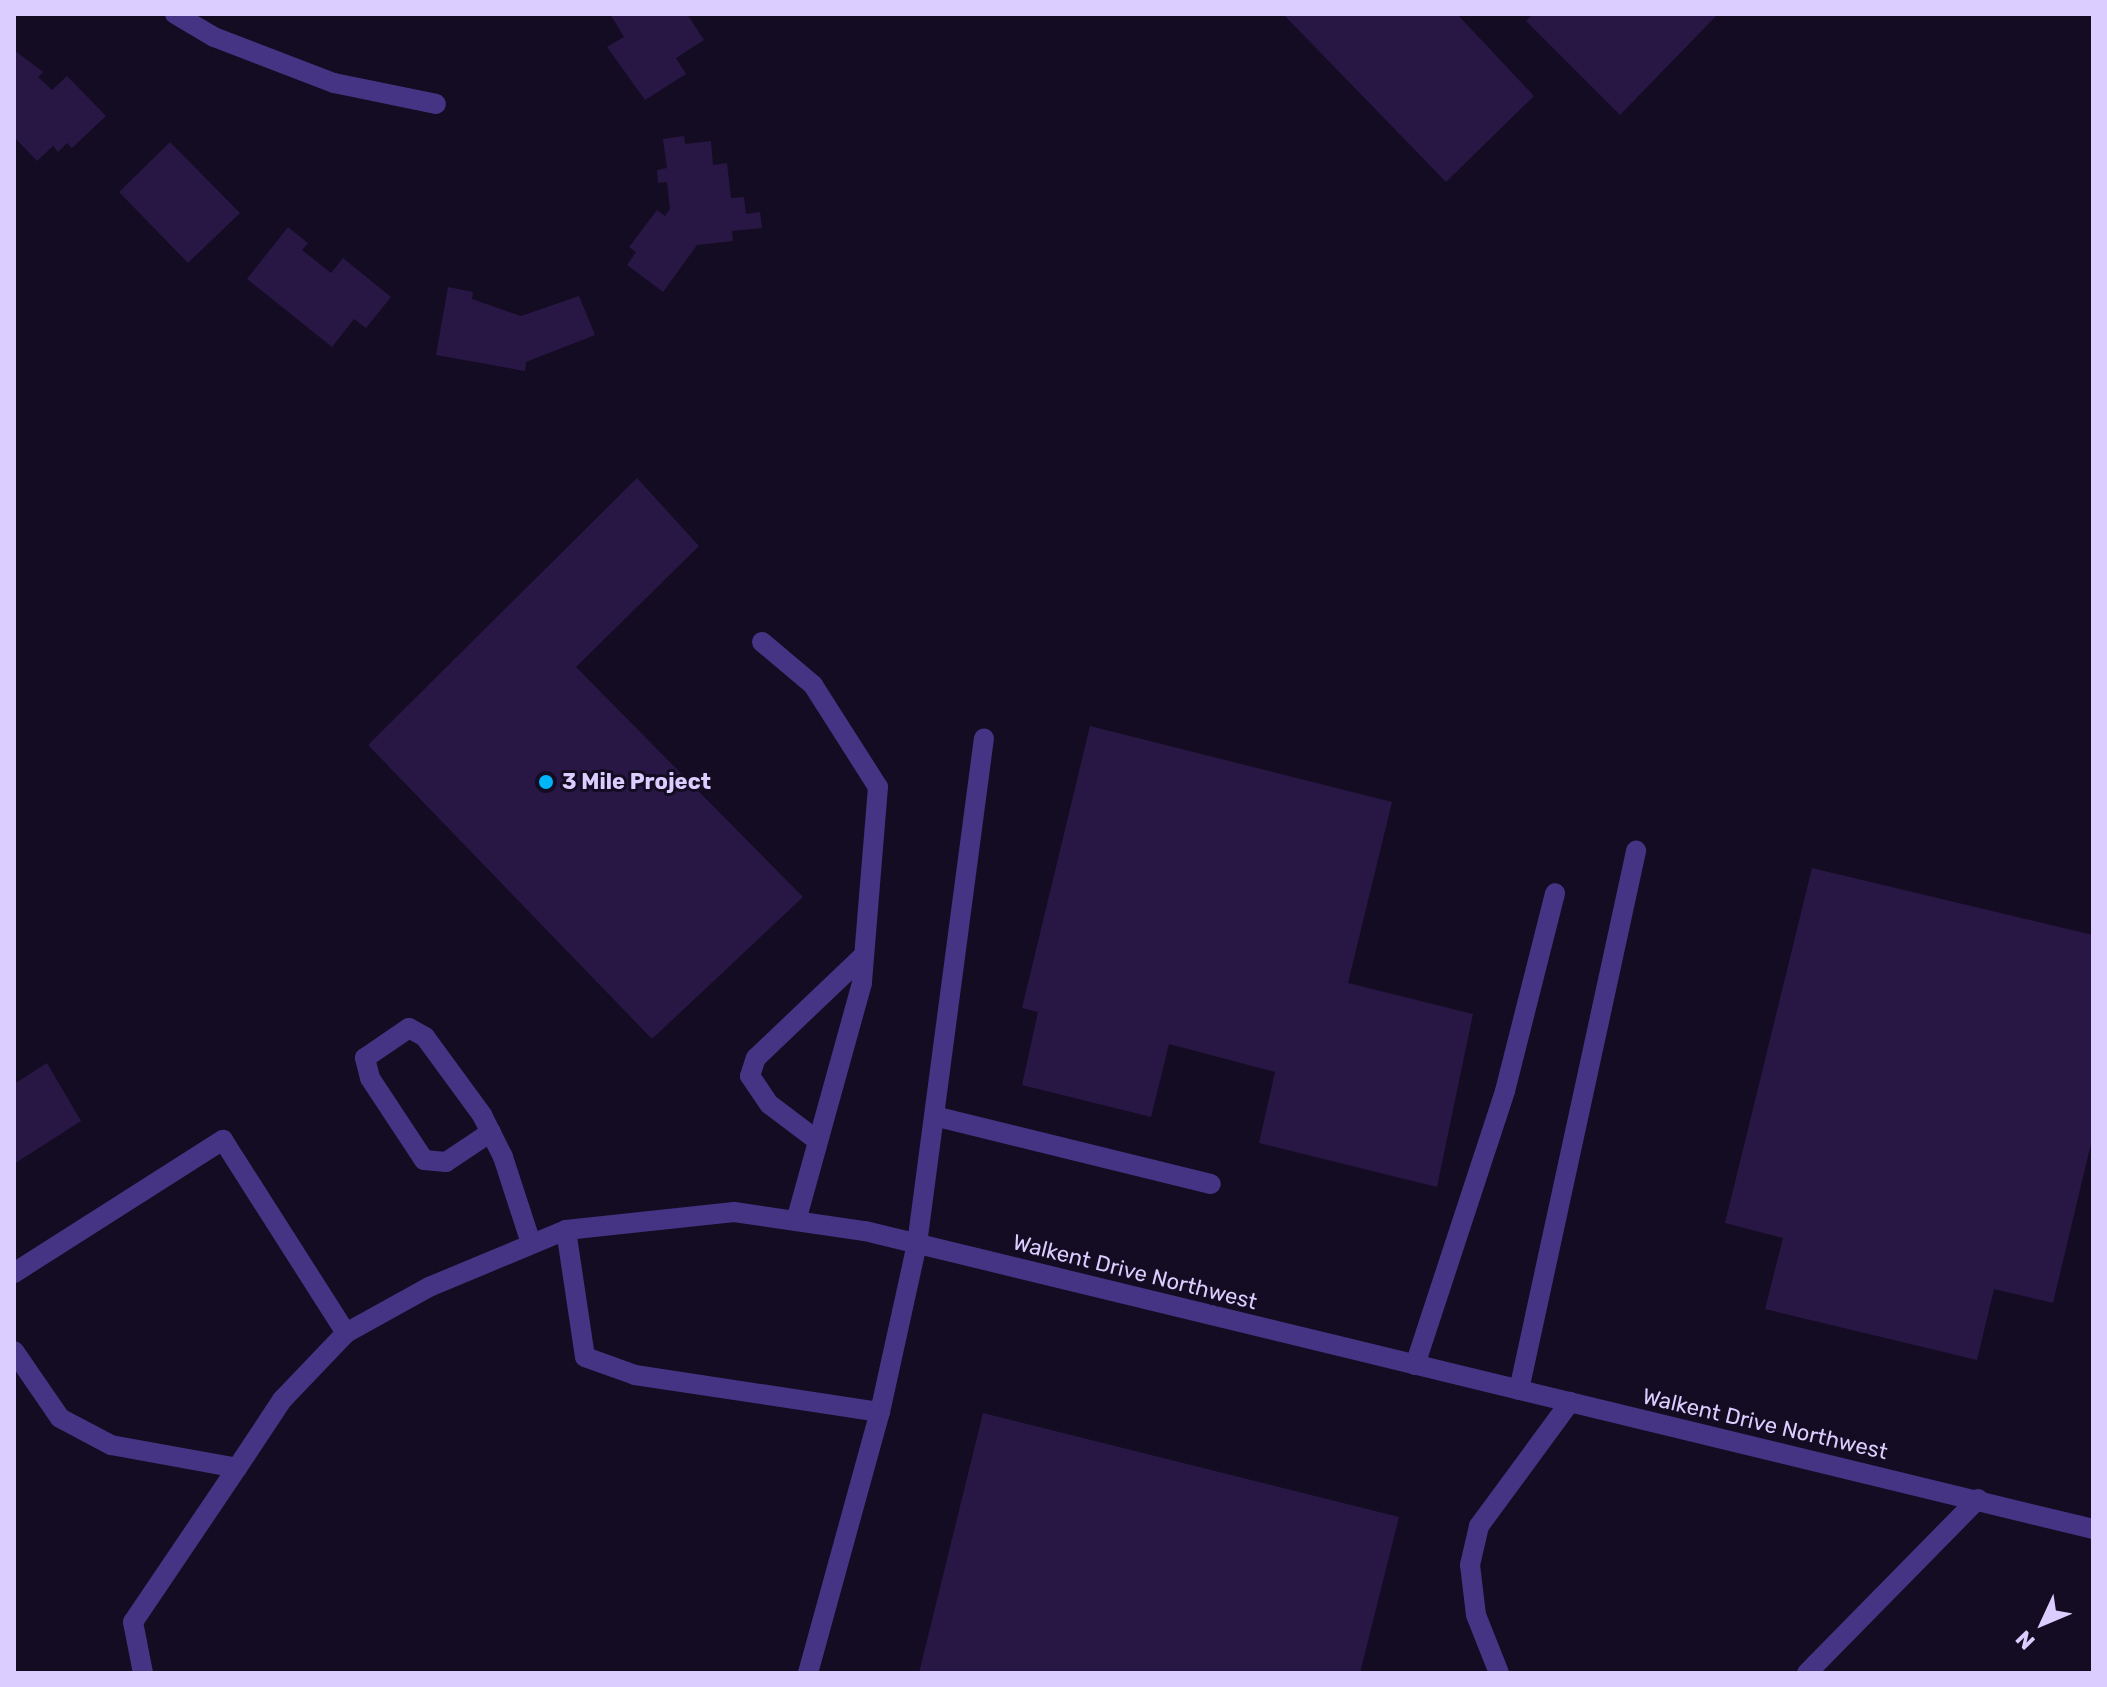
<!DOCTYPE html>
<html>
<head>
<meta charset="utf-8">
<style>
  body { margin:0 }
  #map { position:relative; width:2107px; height:1687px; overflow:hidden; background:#130c22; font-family:Rubik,sans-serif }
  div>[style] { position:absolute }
  .building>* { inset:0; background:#281744 }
  .lane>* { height:20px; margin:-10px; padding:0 10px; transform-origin:10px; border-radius:10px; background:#453484 }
  .street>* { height:20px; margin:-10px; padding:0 10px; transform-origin:10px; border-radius:10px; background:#453484 }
  .dots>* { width:22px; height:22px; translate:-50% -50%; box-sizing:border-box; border:4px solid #130c22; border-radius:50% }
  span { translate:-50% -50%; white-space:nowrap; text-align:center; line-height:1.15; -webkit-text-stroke:6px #130c22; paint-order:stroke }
  .poi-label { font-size:22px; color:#dbcdff; font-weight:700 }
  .left { translate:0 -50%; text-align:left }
  .street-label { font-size:22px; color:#dbcdff }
  .frame { position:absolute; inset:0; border:16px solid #dbcdff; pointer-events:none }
  .north { position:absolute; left:2003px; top:1583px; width:80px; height:80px; -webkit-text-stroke:6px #130c22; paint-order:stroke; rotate:226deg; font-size:22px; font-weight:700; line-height:32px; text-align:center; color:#dbcdff }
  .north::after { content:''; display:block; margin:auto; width:28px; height:36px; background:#dbcdff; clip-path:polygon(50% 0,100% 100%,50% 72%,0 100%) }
</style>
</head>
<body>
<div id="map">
  <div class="building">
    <i style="clip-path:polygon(610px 14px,687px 14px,704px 40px,676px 58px,686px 74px,645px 100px,607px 47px,624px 37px)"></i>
    <i style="clip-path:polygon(1283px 14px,1457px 14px,1534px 96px,1446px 182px)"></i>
    <i style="clip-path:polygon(1533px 14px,1718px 14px,1620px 115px,1526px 21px)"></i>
    <i style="clip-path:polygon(14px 50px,43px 72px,38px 77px,52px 90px,67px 76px,106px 116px,72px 148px,67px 143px,58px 152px,53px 146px,37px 161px,14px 137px)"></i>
    <i style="clip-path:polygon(684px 136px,685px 144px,711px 141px,713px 165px,727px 163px,731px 198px,744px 197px,746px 214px,760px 212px,762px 228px,732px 231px,733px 241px,697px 245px,663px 292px,627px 265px,636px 252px,629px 247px,657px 210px,665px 216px,670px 209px,667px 182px,658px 183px,657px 170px,667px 168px,663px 139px)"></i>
    <i style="clip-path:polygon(170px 142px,240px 213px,188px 263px,119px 192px)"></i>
    <i style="clip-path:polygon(288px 227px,308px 243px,302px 250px,331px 273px,343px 258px,391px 297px,366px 328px,354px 319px,332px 347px,247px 279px)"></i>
    <i style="clip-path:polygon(448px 287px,473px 292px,472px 299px,521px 316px,579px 296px,595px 335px,526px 362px,525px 371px,436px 355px)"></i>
    <i style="clip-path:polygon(637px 478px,699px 546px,576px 667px,803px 897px,652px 1039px,368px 745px)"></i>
    <i style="clip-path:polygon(1090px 726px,1392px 802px,1348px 983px,1473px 1014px,1437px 1187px,1259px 1143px,1275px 1072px,1169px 1044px,1151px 1117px,1022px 1085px,1038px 1012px,1022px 1008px)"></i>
    <i style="clip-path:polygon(1812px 868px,2093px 935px,2093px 1135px,2053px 1303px,1994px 1289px,1977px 1360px,1765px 1309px,1783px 1238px,1725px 1223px)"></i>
    <i style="clip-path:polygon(47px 1063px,81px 1121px,14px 1164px,14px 1084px)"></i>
    <i style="clip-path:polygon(983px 1413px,1399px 1517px,1360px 1673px,919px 1673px)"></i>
  </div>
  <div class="lane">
    <i style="left:762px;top:642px;width:67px;rotate:40.1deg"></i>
    <i style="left:813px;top:685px;width:121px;rotate:57.5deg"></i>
    <i style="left:878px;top:787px;width:197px;rotate:94.7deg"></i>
    <i style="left:862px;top:983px;width:247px;rotate:105.5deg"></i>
    <i style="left:934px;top:1116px;width:285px;rotate:13.8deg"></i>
    <i style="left:491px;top:1132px;width:54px;rotate:146.3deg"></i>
    <i style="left:446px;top:1162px;width:22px;rotate:-175deg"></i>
    <i style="left:424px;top:1160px;width:98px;rotate:-123.4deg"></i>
    <i style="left:370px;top:1078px;width:21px;rotate:-104deg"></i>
    <i style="left:365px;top:1058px;width:53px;rotate:-34.3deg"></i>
    <i style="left:409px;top:1028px;width:18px;rotate:29deg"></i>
    <i style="left:425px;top:1037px;width:97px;rotate:53.8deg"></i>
    <i style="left:482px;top:1115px;width:47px;rotate:63.4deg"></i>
    <i style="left:503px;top:1157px;width:90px;rotate:72deg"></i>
    <i style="left:818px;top:1141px;width:61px;rotate:-142.9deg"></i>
    <i style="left:769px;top:1104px;width:34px;rotate:-124deg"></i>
    <i style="left:750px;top:1076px;width:19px;rotate:-72deg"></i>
    <i style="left:756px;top:1058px;width:149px;rotate:-43.6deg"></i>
    <i style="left:566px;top:1230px;width:128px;rotate:81.5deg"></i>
    <i style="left:585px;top:1357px;width:53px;rotate:19.8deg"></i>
    <i style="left:635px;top:1375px;width:248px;rotate:8.6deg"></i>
    <i style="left:880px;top:1412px;width:172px;rotate:-77.6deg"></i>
    <i style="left:917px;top:1244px;width:510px;rotate:-82.46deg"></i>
    <i style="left:14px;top:1273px;width:248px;rotate:-32.5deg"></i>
    <i style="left:223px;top:1140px;width:229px;rotate:57.5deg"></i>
    <i style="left:14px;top:1351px;width:81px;rotate:55.5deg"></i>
    <i style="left:60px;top:1418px;width:58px;rotate:27.9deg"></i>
    <i style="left:111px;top:1445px;width:128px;rotate:10.3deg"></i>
    <i style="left:237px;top:1468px;width:186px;rotate:124deg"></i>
    <i style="left:133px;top:1622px;width:52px;rotate:78.9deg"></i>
    <i style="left:1415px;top:1365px;width:288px;rotate:-71.8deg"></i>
    <i style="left:1505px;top:1091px;width:204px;rotate:-75.8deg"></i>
    <i style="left:1519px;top:1390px;width:552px;rotate:-77.75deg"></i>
    <i style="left:808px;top:1673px;width:271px;rotate:-74.6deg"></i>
    <i style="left:1499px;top:1673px;width:62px;rotate:-111.6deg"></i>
    <i style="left:1476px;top:1615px;width:50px;rotate:-96.8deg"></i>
    <i style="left:1470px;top:1565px;width:40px;rotate:-77deg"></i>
    <i style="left:1479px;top:1526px;width:154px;rotate:-53.7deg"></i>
  </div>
  <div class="street">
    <i style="left:175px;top:14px;width:45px;rotate:30.5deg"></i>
    <i style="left:214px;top:37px;width:129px;rotate:21deg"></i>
    <i style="left:334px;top:83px;width:104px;rotate:11.6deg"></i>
    <i style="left:237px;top:1468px;width:82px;rotate:-56.5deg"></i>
    <i style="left:282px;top:1400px;width:93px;rotate:-46.3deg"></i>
    <i style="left:346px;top:1333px;width:95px;rotate:-29deg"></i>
    <i style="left:429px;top:1287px;width:148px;rotate:-22.6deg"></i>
    <i style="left:566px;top:1230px;width:169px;rotate:-6.1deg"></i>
    <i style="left:734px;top:1212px;width:132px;rotate:8.3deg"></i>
    <i style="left:865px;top:1231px;width:1264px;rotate:13.64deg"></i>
    <i style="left:1807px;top:1673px;width:244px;rotate:-45.5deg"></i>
  </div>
  <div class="dots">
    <i style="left:546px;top:782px;background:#00b6f8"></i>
  </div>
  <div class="poi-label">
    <span class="left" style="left:562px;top:782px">3 Mile Project</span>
  </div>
  <div class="street-label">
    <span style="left:1135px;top:1272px;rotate:14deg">Walkent Drive Northwest</span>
    <span style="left:1765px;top:1424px;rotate:13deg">Walkent Drive Northwest</span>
  </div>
  <div class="frame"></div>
  <div class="north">N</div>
</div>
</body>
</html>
